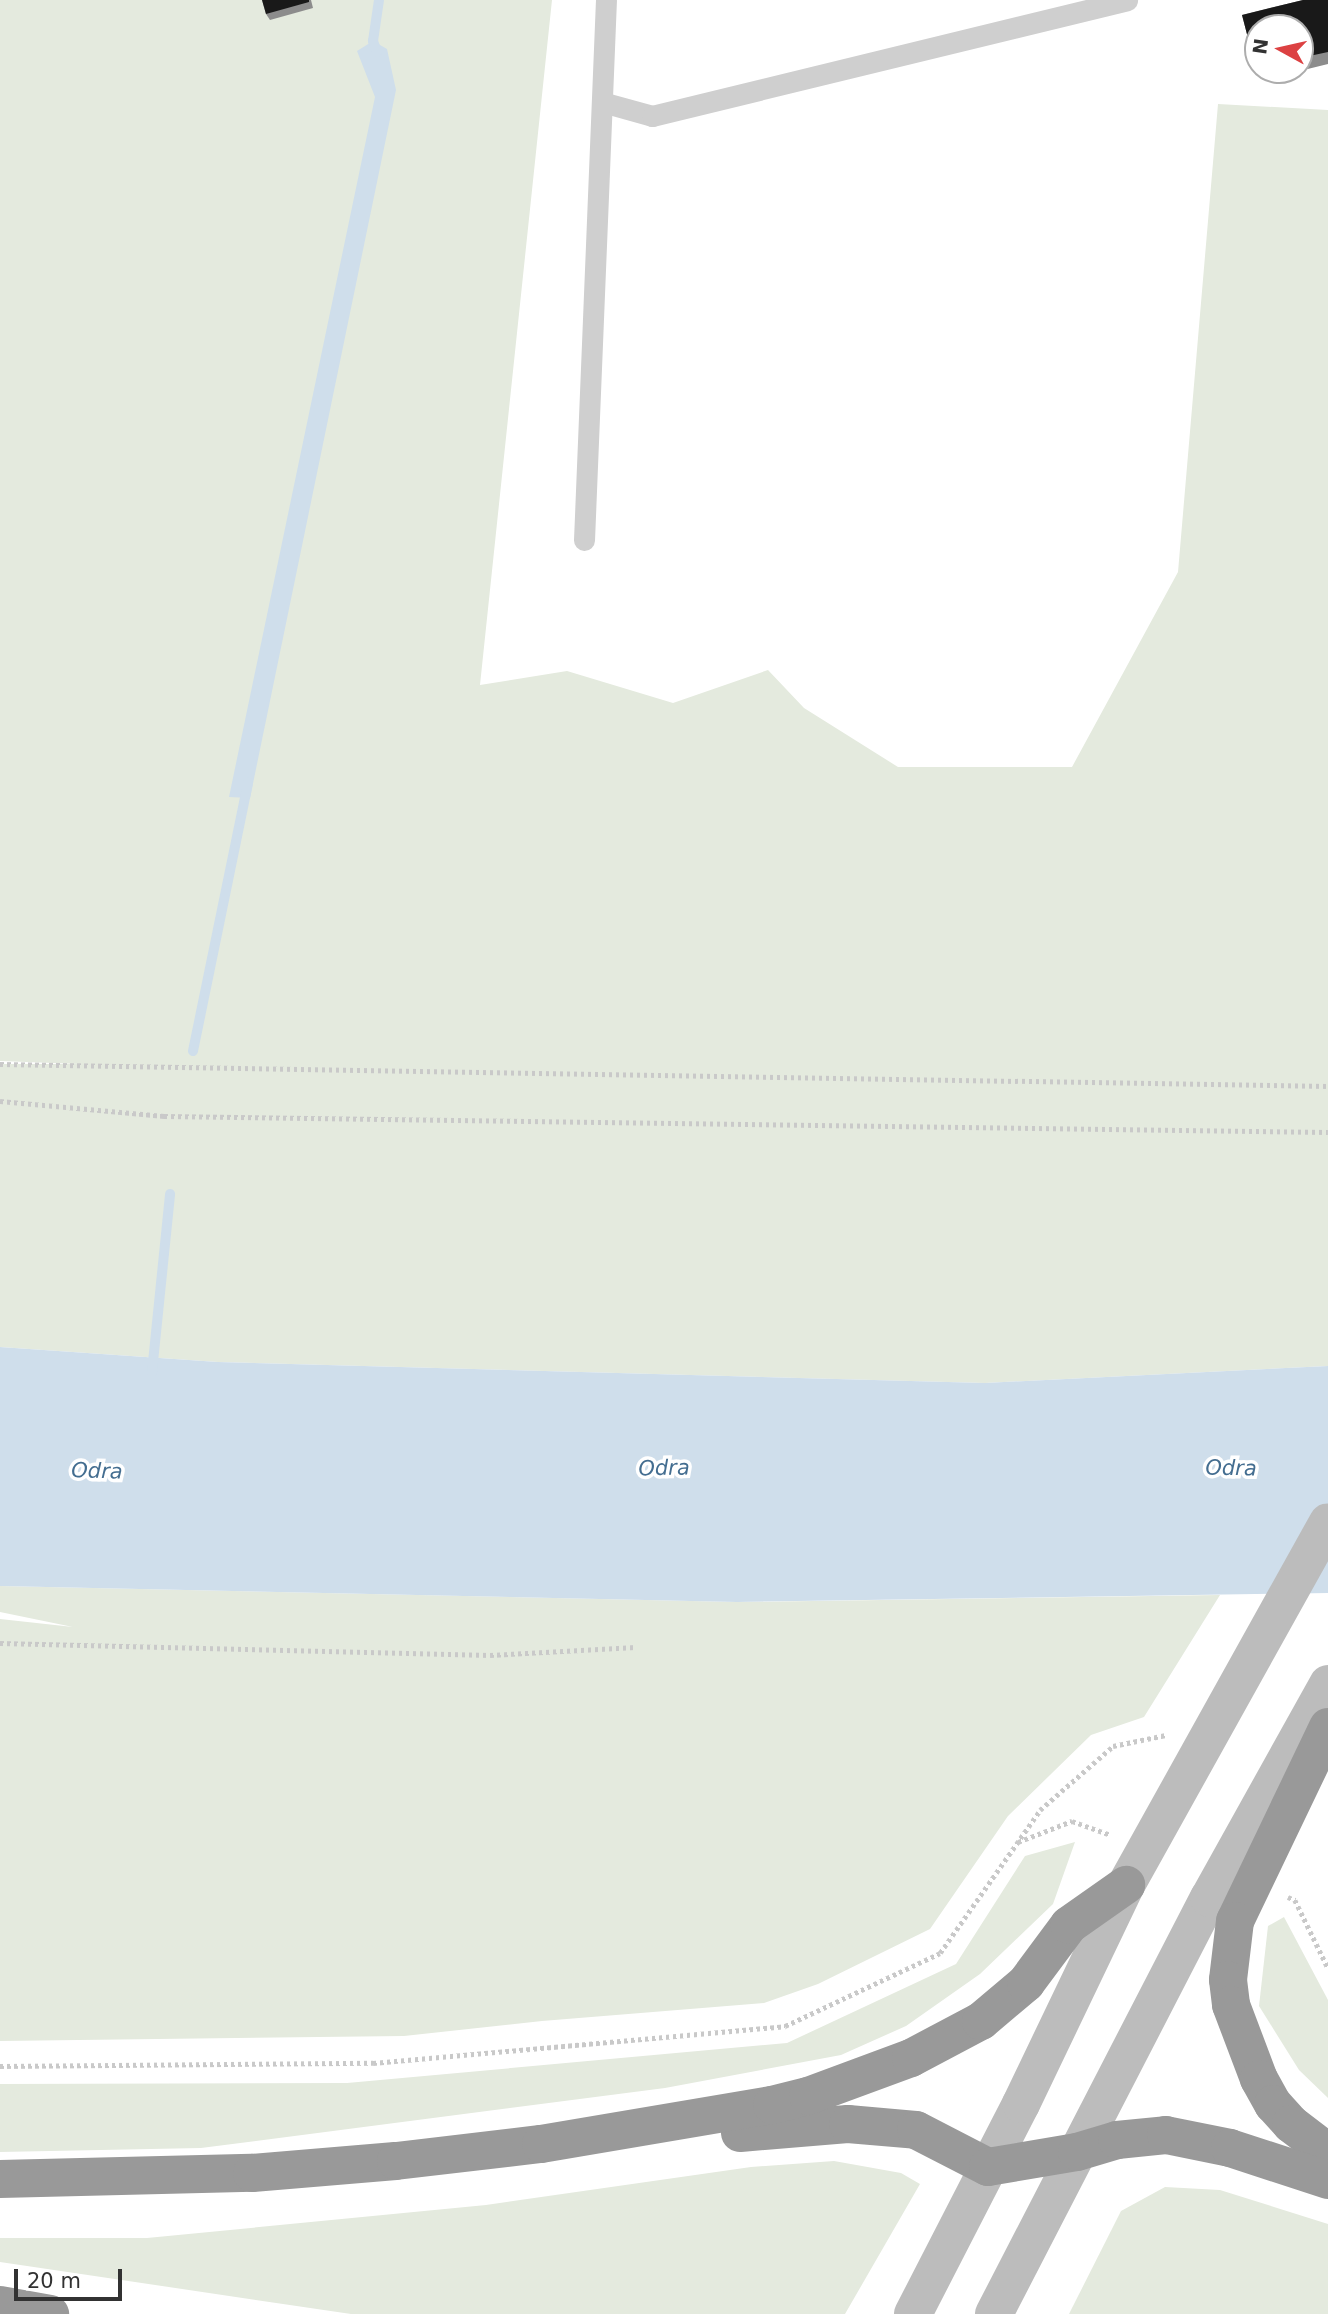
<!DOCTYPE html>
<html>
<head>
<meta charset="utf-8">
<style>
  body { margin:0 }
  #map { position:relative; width:1328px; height:2314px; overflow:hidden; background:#fff; font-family:"DejaVu Sans",sans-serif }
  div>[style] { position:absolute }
  .green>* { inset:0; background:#e4eade }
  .water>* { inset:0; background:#cfdeeb }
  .stream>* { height:10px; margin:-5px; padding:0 5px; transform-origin:5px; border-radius:5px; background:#cfdeeb }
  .path>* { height:4.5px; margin-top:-2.25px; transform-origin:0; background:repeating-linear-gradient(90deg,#c9c9c9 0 3.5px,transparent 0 7px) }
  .lane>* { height:21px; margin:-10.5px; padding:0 10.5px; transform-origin:10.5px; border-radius:10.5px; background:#cfcfcf }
  .secondary>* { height:38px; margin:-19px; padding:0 19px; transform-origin:19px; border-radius:19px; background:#bcbcbc }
  .highway>* { height:38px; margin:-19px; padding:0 19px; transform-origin:19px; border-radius:19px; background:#999 }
  .wall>* { inset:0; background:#8c8c8c }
  .building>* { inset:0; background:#191919 }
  span { translate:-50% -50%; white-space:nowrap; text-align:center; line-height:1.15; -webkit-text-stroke:7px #fff; paint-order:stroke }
  .water-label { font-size:21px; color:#436d90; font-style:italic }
  .north { position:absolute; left:1244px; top:14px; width:70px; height:70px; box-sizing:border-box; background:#fff; border:2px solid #adadad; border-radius:50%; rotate:278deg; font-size:19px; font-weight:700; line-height:28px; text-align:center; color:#323232 }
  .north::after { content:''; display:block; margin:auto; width:24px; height:32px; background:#dc4142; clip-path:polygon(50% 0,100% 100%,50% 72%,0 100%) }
  .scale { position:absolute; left:14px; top:2269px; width:108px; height:32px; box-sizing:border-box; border:4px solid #323232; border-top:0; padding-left:9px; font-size:21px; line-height:24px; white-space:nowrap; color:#323232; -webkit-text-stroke:5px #fff; paint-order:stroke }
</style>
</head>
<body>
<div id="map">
  <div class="green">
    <i style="clip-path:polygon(0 0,552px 0,480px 685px,567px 671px,673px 703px,768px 670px,804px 708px,898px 767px,1072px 767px,1178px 572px,1218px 104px,1328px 110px,1328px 1366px,985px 1383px,218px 1362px,0 1347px,0 1064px,79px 1064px,0 1061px)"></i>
    <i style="clip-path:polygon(0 1586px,737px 1602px,1220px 1595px,1144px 1717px,1091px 1735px,1008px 1816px,930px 1929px,818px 1984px,764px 2003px,542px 2021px,404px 2036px,0 2041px,0 1619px,73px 1627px,0 1612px)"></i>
    <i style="clip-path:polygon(1075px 1842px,1053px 1904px,980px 1974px,906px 2026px,841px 2055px,665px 2088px,201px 2148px,0 2152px,0 2084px,347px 2083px,787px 2043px,956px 1964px,1025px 1856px)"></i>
    <i style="clip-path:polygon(1284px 1917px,1328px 2000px,1328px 2098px,1299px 2070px,1259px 2006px,1268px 1926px)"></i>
    <i style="clip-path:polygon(834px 2161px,901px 2173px,920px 2184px,845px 2314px,351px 2314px,0 2262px,0 2238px,147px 2238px,486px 2205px,751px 2167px)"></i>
    <i style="clip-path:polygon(1165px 2187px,1220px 2190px,1328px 2224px,1328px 2314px,1069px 2314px,1121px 2211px)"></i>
  </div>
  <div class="water">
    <i style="clip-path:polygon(373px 41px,387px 49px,396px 90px,250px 798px,229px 797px,375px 97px,357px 51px)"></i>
    <i style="clip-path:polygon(0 1347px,218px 1362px,985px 1383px,1328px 1366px,1328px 1593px,737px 1602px,0 1586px)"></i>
  </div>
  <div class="stream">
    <i style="left:377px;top:52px;width:12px;rotate:-110deg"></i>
    <i style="left:373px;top:41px;width:41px;rotate:-81.7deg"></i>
    <i style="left:193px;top:1051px;width:274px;rotate:-78.4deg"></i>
    <i style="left:152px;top:1372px;width:179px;rotate:-84.2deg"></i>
  </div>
  <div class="path">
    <i style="left:0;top:1064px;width:1328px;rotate:0.95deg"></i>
    <i style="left:0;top:1101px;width:165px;rotate:5.2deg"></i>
    <i style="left:164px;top:1116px;width:1164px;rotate:0.79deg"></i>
    <i style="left:0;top:1643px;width:490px;rotate:1.4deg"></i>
    <i style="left:490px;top:1655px;width:146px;rotate:-3.1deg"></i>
    <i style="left:1018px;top:1842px;width:58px;rotate:-21.3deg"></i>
    <i style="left:1072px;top:1821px;width:41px;rotate:19.7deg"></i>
    <i style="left:1288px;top:1897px;width:8px;rotate:23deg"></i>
    <i style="left:1295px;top:1900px;width:76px;rotate:64.1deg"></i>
    <i style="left:0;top:2066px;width:373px;rotate:-0.5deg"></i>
    <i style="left:373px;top:2063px;width:414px;rotate:-5.1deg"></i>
    <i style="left:785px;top:2026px;width:171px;rotate:-25.2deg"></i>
    <i style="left:940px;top:1953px;width:174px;rotate:-55deg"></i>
    <i style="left:1040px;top:1810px;width:97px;rotate:-41.2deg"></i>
    <i style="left:1113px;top:1746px;width:54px;rotate:-11.7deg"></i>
  </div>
  <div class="lane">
    <i style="left:602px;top:102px;width:52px;rotate:15.6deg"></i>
    <i style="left:652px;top:116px;width:489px;rotate:-13.7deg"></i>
    <i style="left:584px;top:540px;width:540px;rotate:-87.67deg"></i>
  </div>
  <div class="secondary">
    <i style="left:913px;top:2314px;width:236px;rotate:-62.8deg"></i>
    <i style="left:1021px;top:2104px;width:243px;rotate:-64.4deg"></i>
    <i style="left:1126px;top:1885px;width:415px;rotate:-60.9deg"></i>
    <i style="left:994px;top:2314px;width:468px;rotate:-62.7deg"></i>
    <i style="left:1209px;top:1898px;width:245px;rotate:-60.9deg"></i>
  </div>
  <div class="highway">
    <i style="left:1328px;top:1727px;width:215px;rotate:115.6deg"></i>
    <i style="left:1235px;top:1921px;width:59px;rotate:96.8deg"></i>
    <i style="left:1228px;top:1980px;width:25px;rotate:83deg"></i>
    <i style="left:1231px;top:2005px;width:79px;rotate:69.3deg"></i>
    <i style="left:1259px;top:2079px;width:29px;rotate:61deg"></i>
    <i style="left:1273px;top:2104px;width:27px;rotate:48deg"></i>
    <i style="left:1291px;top:2124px;width:46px;rotate:37.1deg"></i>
    <i style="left:740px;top:2133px;width:108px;rotate:-4.8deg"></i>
    <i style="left:848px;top:2124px;width:68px;rotate:5deg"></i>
    <i style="left:916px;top:2130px;width:81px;rotate:27.2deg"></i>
    <i style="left:988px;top:2167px;width:90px;rotate:-9.6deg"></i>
    <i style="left:1077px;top:2152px;width:42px;rotate:-16.7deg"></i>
    <i style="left:1117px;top:2140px;width:49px;rotate:-5.8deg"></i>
    <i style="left:1166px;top:2135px;width:65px;rotate:11.5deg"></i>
    <i style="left:1230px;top:2148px;width:103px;rotate:18.1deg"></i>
    <i style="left:0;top:2179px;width:252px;rotate:-1.4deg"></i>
    <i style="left:252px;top:2173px;width:144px;rotate:-4.8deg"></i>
    <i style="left:396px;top:2161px;width:146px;rotate:-6.7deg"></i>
    <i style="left:541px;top:2144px;width:234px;rotate:-9.6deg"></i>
    <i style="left:772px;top:2105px;width:37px;rotate:-14deg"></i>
    <i style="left:808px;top:2096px;width:110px;rotate:-20.3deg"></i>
    <i style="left:911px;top:2058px;width:79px;rotate:-27.9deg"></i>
    <i style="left:981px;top:2021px;width:59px;rotate:-40.2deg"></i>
    <i style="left:1026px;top:1983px;width:72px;rotate:-53.4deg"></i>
    <i style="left:1069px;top:1925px;width:70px;rotate:-35.1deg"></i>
    <i style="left:0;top:2305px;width:51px;rotate:10.2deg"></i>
  </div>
  <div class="wall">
    <i style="clip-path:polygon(262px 0,311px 0,313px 8px,270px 20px,266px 14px)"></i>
    <i style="clip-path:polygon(evenodd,1303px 0,1328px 0,1328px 64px,1263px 80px,1256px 69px,1242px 15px,1303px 0,1258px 28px,1300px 28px,1300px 70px,1258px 70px,1258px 28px)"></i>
  </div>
  <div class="building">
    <i style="clip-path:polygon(262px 0,309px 0,309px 2px,266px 14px)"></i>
    <i style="clip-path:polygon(1303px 0,1328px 0,1328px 52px,1300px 58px,1300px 28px,1258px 28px,1258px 69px,1256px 69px,1242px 15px)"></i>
  </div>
  <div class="water-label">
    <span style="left:664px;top:1468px;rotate:-1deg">Odra</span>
    <span style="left:1231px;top:1468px;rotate:1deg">Odra</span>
    <span style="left:97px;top:1471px;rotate:2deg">Odra</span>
  </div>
  <div class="north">N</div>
  <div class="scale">20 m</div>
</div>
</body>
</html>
